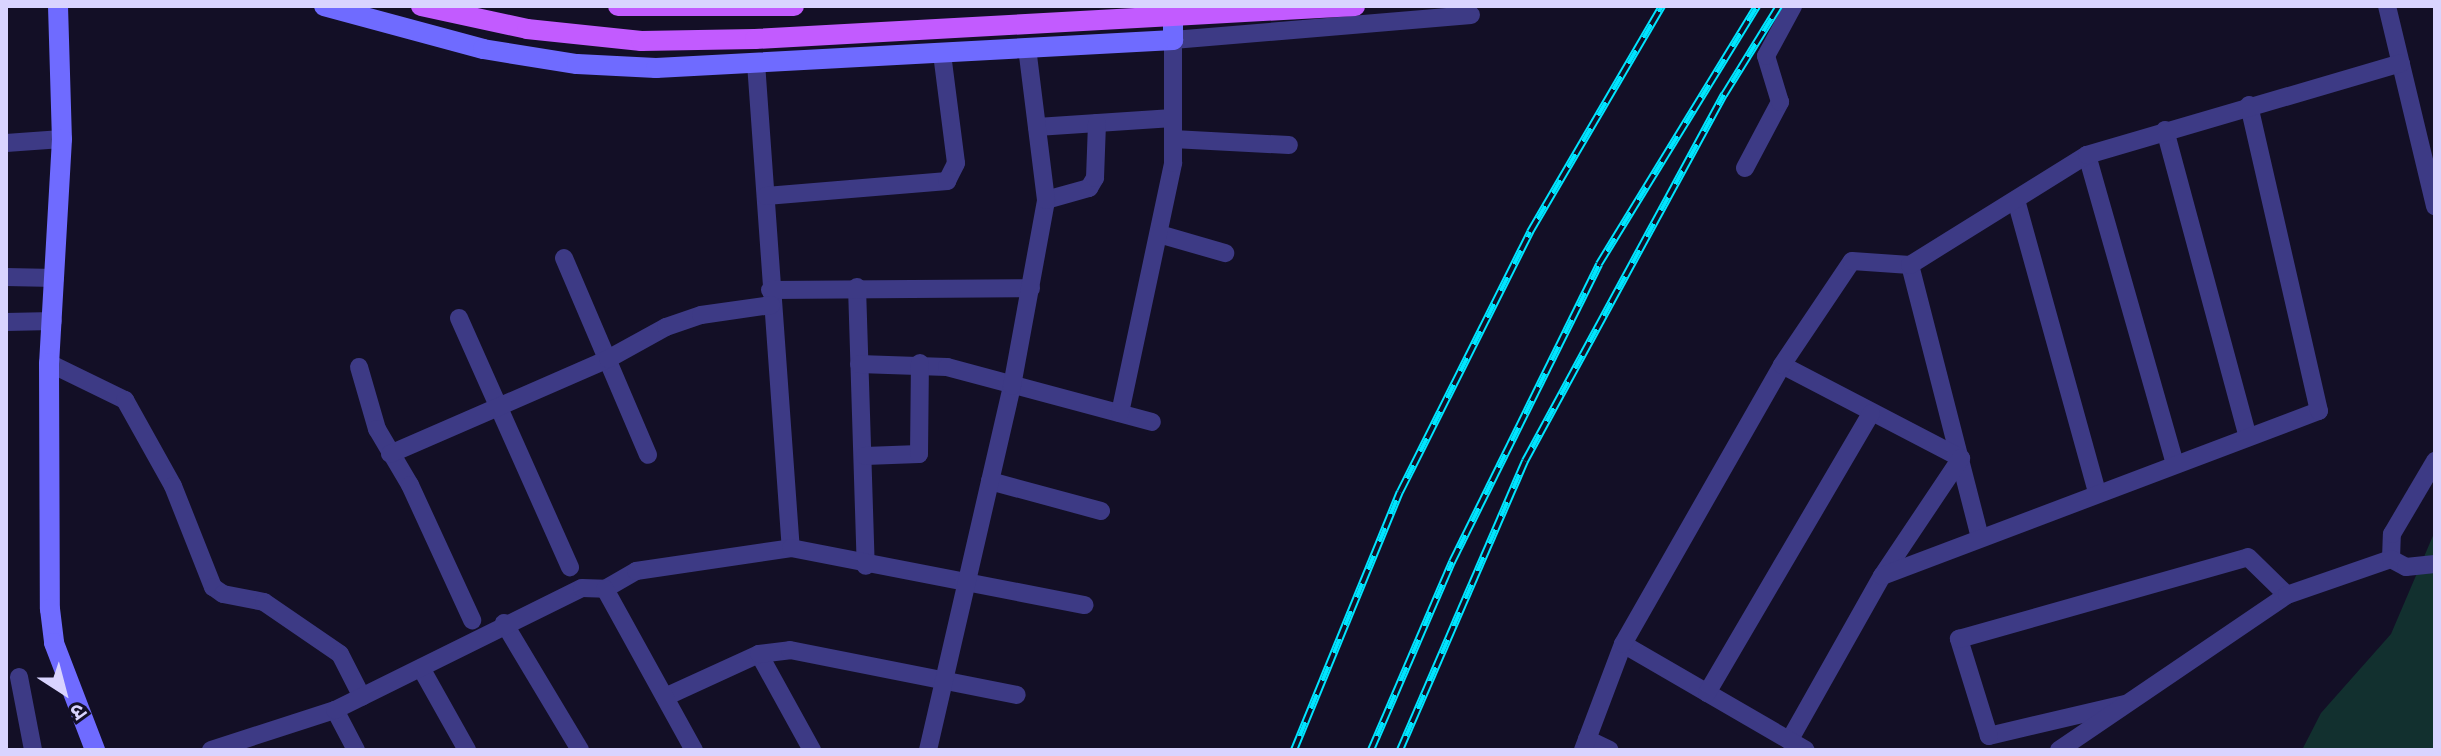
<!DOCTYPE html>
<html>
<head>
<meta charset="utf-8">
<style>
  body { margin:0 }
  #map { position:relative; width:2441px; height:756px; overflow:hidden; background:#130f26; font-family:Figtree,"Noto Sans Devanagari",sans-serif }
  div>[style] { position:absolute }
  .green>* { inset:0; background:#12302f }
  .street>* { height:18px; margin:-9px; padding:0 9px; transform-origin:9px; border-radius:9px; background:#3d3a85 }
  .secondary>* { height:20px; margin:-10px; padding:0 10px; transform-origin:10px; border-radius:10px; background:#6f6bff }
  .primary>* { height:20px; margin:-10px; padding:0 10px; transform-origin:10px; border-radius:10px; background:#c25bff }
  .rail>* { height:8px; margin-top:-4px; transform-origin:0; background:repeating-linear-gradient(90deg,#130f26 0 15px,#00e5ff 0 30px); box-sizing:border-box; border-block:2px solid #00e5ff }
  .primary-bridge>* { height:20px; margin:-10px; padding:0 10px; transform-origin:10px; border-radius:10px; background:#c25bff }
  span { translate:-50% -50%; white-space:nowrap; text-align:center; line-height:1.15; -webkit-text-stroke:6px #130f26; paint-order:stroke }
  .frame { position:absolute; inset:0; border:8px solid #d9d4ff; pointer-events:none }
  .north { position:absolute; left:24px; top:652px; width:80px; height:80px; -webkit-text-stroke:6px #130f26; paint-order:stroke; rotate:144deg; font-size:22px; font-weight:700; line-height:32px; text-align:center; color:#d9d4ff }
  .north::after { content:''; display:block; margin:auto; width:28px; height:36px; background:#d9d4ff; clip-path:polygon(50% 0,100% 100%,50% 72%,0 100%) }
</style>
</head>
<body>
<div id="map">
  <div class="green">
    <i style="clip-path:polygon(2435px 531px,2435px 750px,2302px 750px,2321px 713px,2391px 634px)"></i>
  </div>
  <div class="street">
    <i style="left:2387px;top:6px;width:206px;rotate:76.5deg"></i>
    <i style="left:756px;top:63px;width:486px;rotate:85.9deg"></i>
    <i style="left:1037px;top:127px;width:136px;rotate:-3.8deg"></i>
    <i style="left:2165px;top:130px;width:315px;rotate:74.9deg"></i>
    <i style="left:1173px;top:139px;width:116px;rotate:3deg"></i>
    <i style="left:6px;top:143px;width:56px;rotate:-4.1deg"></i>
    <i style="left:2087px;top:155px;width:320px;rotate:74.1deg"></i>
    <i style="left:1745px;top:168px;width:75px;rotate:-62.1deg"></i>
    <i style="left:1780px;top:102px;width:48px;rotate:-106.9deg"></i>
    <i style="left:1766px;top:56px;width:57px;rotate:-61.6deg"></i>
    <i style="left:766px;top:196px;width:182px;rotate:-4.7deg"></i>
    <i style="left:947px;top:181px;width:20px;rotate:-63deg"></i>
    <i style="left:956px;top:163px;width:111px;rotate:-97.3deg"></i>
    <i style="left:1046px;top:200px;width:45px;rotate:-15.6deg"></i>
    <i style="left:1089px;top:188px;width:12px;rotate:-59deg"></i>
    <i style="left:1095px;top:178px;width:55px;rotate:-87.9deg"></i>
    <i style="left:2016px;top:200px;width:304px;rotate:74.5deg"></i>
    <i style="left:1159px;top:234px;width:69px;rotate:16.1deg"></i>
    <i style="left:564px;top:258px;width:214px;rotate:66.9deg"></i>
    <i style="left:1910px;top:265px;width:281px;rotate:75.6deg"></i>
    <i style="left:6px;top:277px;width:49px;rotate:1.2deg"></i>
    <i style="left:857px;top:287px;width:279px;rotate:88.2deg"></i>
    <i style="left:770px;top:290px;width:261px;rotate:-0.4deg"></i>
    <i style="left:459px;top:318px;width:273px;rotate:66deg"></i>
    <i style="left:6px;top:322px;width:47px;rotate:-1.2deg"></i>
    <i style="left:49px;top:363px;width:85px;rotate:26deg"></i>
    <i style="left:125px;top:400px;width:98px;rotate:60.8deg"></i>
    <i style="left:173px;top:486px;width:109px;rotate:68.4deg"></i>
    <i style="left:213px;top:587px;width:12px;rotate:35deg"></i>
    <i style="left:223px;top:594px;width:42px;rotate:11deg"></i>
    <i style="left:264px;top:602px;width:92px;rotate:34.4deg"></i>
    <i style="left:340px;top:654px;width:48px;rotate:62.9deg"></i>
    <i style="left:859px;top:364px;width:88px;rotate:2deg"></i>
    <i style="left:947px;top:367px;width:212px;rotate:15deg"></i>
    <i style="left:1782px;top:365px;width:202px;rotate:27.5deg"></i>
    <i style="left:1961px;top:458px;width:142px;rotate:123.8deg"></i>
    <i style="left:1882px;top:576px;width:189px;rotate:119.4deg"></i>
    <i style="left:359px;top:367px;width:65px;rotate:73.8deg"></i>
    <i style="left:377px;top:429px;width:65px;rotate:59.5deg"></i>
    <i style="left:410px;top:485px;width:149px;rotate:65.3deg"></i>
    <i style="left:1120px;top:413px;width:256px;rotate:-78deg"></i>
    <i style="left:1173px;top:163px;width:123px;rotate:-90deg"></i>
    <i style="left:1173px;top:40px;width:299px;rotate:-4.8deg"></i>
    <i style="left:390px;top:454px;width:238px;rotate:-23.5deg"></i>
    <i style="left:608px;top:359px;width:66px;rotate:-28.9deg"></i>
    <i style="left:666px;top:327px;width:37px;rotate:-19deg"></i>
    <i style="left:701px;top:315px;width:71px;rotate:-8.1deg"></i>
    <i style="left:865px;top:456px;width:54px;rotate:-2.1deg"></i>
    <i style="left:919px;top:454px;width:91px;rotate:-89.4deg"></i>
    <i style="left:990px;top:481px;width:115px;rotate:15.1deg"></i>
    <i style="left:2391px;top:559px;width:25px;rotate:-88deg"></i>
    <i style="left:2392px;top:534px;width:85px;rotate:-59.5deg"></i>
    <i style="left:1882px;top:576px;width:467px;rotate:-20.7deg"></i>
    <i style="left:2319px;top:411px;width:314px;rotate:-102.9deg"></i>
    <i style="left:605px;top:589px;width:36px;rotate:-30deg"></i>
    <i style="left:636px;top:571px;width:157px;rotate:-8.4deg"></i>
    <i style="left:791px;top:548px;width:299px;rotate:11deg"></i>
    <i style="left:504px;top:623px;width:148px;rotate:59.1deg"></i>
    <i style="left:1623px;top:644px;width:211px;rotate:30.1deg"></i>
    <i style="left:759px;top:654px;width:110px;rotate:61.1deg"></i>
    <i style="left:421px;top:668px;width:94px;rotate:60.7deg"></i>
    <i style="left:19px;top:677px;width:74px;rotate:79.1deg"></i>
    <i style="left:1707px;top:693px;width:324px;rotate:-59.6deg"></i>
    <i style="left:665px;top:697px;width:103px;rotate:-24.6deg"></i>
    <i style="left:759px;top:654px;width:31px;rotate:-7deg"></i>
    <i style="left:790px;top:650px;width:231px;rotate:11.2deg"></i>
    <i style="left:2125px;top:704px;width:140px;rotate:166.8deg"></i>
    <i style="left:1989px;top:736px;width:102px;rotate:-107.2deg"></i>
    <i style="left:1959px;top:639px;width:300px;rotate:-15.8deg"></i>
    <i style="left:2248px;top:557px;width:54px;rotate:44.3deg"></i>
    <i style="left:335px;top:710px;width:45px;rotate:62.3deg"></i>
    <i style="left:1587px;top:739px;width:25px;rotate:26deg"></i>
    <i style="left:211px;top:750px;width:130px;rotate:-17.9deg"></i>
    <i style="left:335px;top:710px;width:275px;rotate:-26.3deg"></i>
    <i style="left:582px;top:588px;width:23px;rotate:2deg"></i>
    <i style="left:605px;top:589px;width:184px;rotate:61.1deg"></i>
    <i style="left:928px;top:750px;width:374px;rotate:-77deg"></i>
    <i style="left:1012px;top:386px;width:189px;rotate:-79.6deg"></i>
    <i style="left:1046px;top:200px;width:154px;rotate:-97.1deg"></i>
    <i style="left:1583px;top:750px;width:113px;rotate:-69.3deg"></i>
    <i style="left:1623px;top:644px;width:321px;rotate:-60.3deg"></i>
    <i style="left:1782px;top:365px;width:125px;rotate:-56.1deg"></i>
    <i style="left:1852px;top:261px;width:58px;rotate:3.9deg"></i>
    <i style="left:1910px;top:265px;width:208px;rotate:-31.9deg"></i>
    <i style="left:2087px;top:155px;width:327px;rotate:-16.3deg"></i>
    <i style="left:2059px;top:750px;width:276px;rotate:-34.2deg"></i>
    <i style="left:2287px;top:595px;width:110px;rotate:-19.1deg"></i>
    <i style="left:2391px;top:559px;width:17px;rotate:28deg"></i>
    <i style="left:2406px;top:567px;width:29px;rotate:-6deg"></i>
  </div>
  <div class="secondary">
    <i style="left:58px;top:6px;width:133px;rotate:88.3deg"></i>
    <i style="left:62px;top:139px;width:224px;rotate:93.3deg"></i>
    <i style="left:49px;top:363px;width:246px;rotate:89.8deg"></i>
    <i style="left:50px;top:609px;width:34px;rotate:83deg"></i>
    <i style="left:54px;top:643px;width:115px;rotate:69deg"></i>
    <i style="left:324px;top:6px;width:165px;rotate:15.1deg"></i>
    <i style="left:483px;top:49px;width:95px;rotate:9.1deg"></i>
    <i style="left:577px;top:64px;width:79px;rotate:2.9deg"></i>
    <i style="left:656px;top:68px;width:518px;rotate:-3.1deg"></i>
    <i style="left:1173px;top:40px;width:34px;rotate:-90deg"></i>
  </div>
  <div class="primary">
    <i style="left:421px;top:6px;width:108px;rotate:12.2deg"></i>
    <i style="left:618px;top:6px;width:176px"></i>
  </div>
  <div class="rail">
    <i style="left:1294px;top:750px;width:279px;rotate:-67.7deg"></i>
    <i style="left:1400px;top:492px;width:291px;rotate:-63.4deg"></i>
    <i style="left:1530px;top:232px;width:262px;rotate:-59.7deg"></i>
    <i style="left:1371px;top:750px;width:205px;rotate:-66.7deg"></i>
    <i style="left:1452px;top:562px;width:332px;rotate:-63.7deg"></i>
    <i style="left:1599px;top:264px;width:303px;rotate:-58.5deg"></i>
    <i style="left:1400px;top:750px;width:315px;rotate:-66.6deg"></i>
    <i style="left:1525px;top:461px;width:417px;rotate:-61.5deg"></i>
    <i style="left:1724px;top:95px;width:105px;rotate:-58.3deg"></i>
  </div>
  <div class="primary-bridge">
    <i style="left:527px;top:29px;width:115px;rotate:6deg"></i>
    <i style="left:641px;top:41px;width:114px;rotate:-1deg"></i>
    <i style="left:755px;top:39px;width:601px;rotate:-3.15deg"></i>
  </div>
  <div class="frame"></div>
  <div class="north">उ</div>
</div>
</body>
</html>
